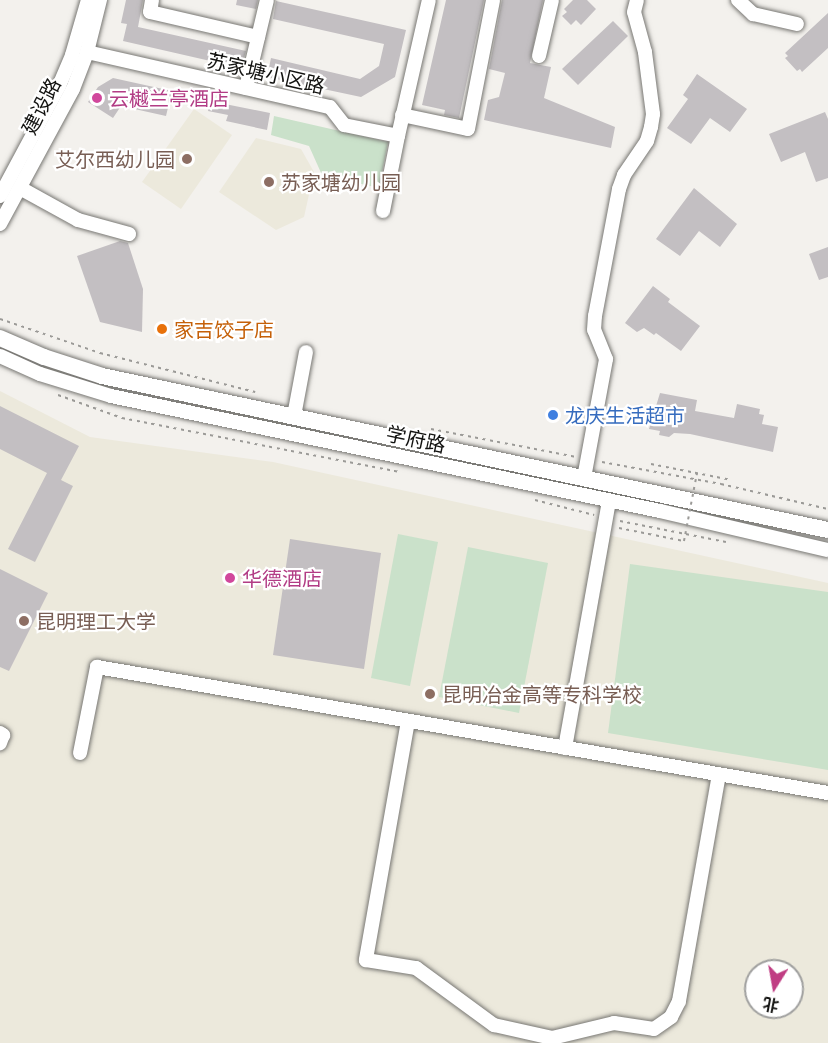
<!DOCTYPE html>
<html>
<head>
<meta charset="utf-8">
<style>
  body { margin:0 }
  #map { position:relative; width:828px; height:1043px; overflow:hidden; background:#f3f1ed; font-family:Quicksand,"Noto Sans SC",sans-serif }
  div>[style] { position:absolute }
  .built>* { inset:0; background:#ece9dc }
  .green>* { inset:0; background:#cae1ca }
  .building>* { inset:0; background:#c3bfc2 }
  .path>* { height:2px; margin-top:-1px; transform-origin:0; background:repeating-linear-gradient(90deg,#9b9a97 0 3px,transparent 0 7.5px) }
  .roads { filter:drop-shadow(0 0 2px #787773) drop-shadow(0 0 2px #787773) }
  .minor>* { height:14px; margin:-7px; padding:0 7px; transform-origin:7px; border-radius:7px; background:#fff }
  .major>* { height:16px; margin:-8px; padding:0 8px; transform-origin:8px; border-radius:8px; background:#fff }
  .path-bridge>* { height:2px; margin-top:-1px; transform-origin:0; background:repeating-linear-gradient(90deg,#9b9a97 0 3px,transparent 0 7.5px) }
  .dots>* { width:16px; height:16px; translate:-50% -50%; box-sizing:border-box; border:3px solid #fff; border-radius:50% }
  span { translate:-50% -50%; white-space:nowrap; text-align:center; line-height:1.15; -webkit-text-stroke:4.5px #fff; paint-order:stroke }
  .street-label { font-size:20px; color:#121210 }
  .hotel-label { font-size:20px; color:#b23c85 }
  .left { translate:0 -50%; text-align:left }
  .education-label { font-size:20px; color:#785e54 }
  .right { translate:-100% -50%; text-align:right }
  .food-label { font-size:20px; color:#c56008 }
  .shop-label { font-size:20px; color:#366cbe }
  .north { position:absolute; left:744px; top:959px; width:60px; height:60px; box-sizing:border-box; background:#fff; border:2px solid #a0a09f; border-radius:50%; rotate:191deg; font-size:16px; font-weight:700; line-height:24px; text-align:center; color:#121210 }
  .north::after { content:''; display:block; margin:auto; width:21px; height:27px; background:#c03d83; clip-path:polygon(50% 0,100% 100%,50% 72%,0 100%) }
</style>
</head>
<body>
<div id="map">
  <div class="built">
    <i style="clip-path:polygon(194px 109px,232px 135px,181px 209px,142px 182px)"></i>
    <i style="clip-path:polygon(256px 138px,301px 149px,314px 172px,304px 217px,276px 230px,219px 192px)"></i>
    <i style="clip-path:polygon(evenodd,0 391px,90px 437px,273px 462px,828px 583px,828px 1043px,0 1043px,0 391px,756px 971px,792px 971px,792px 1007px,756px 1007px,756px 971px)"></i>
  </div>
  <div class="green">
    <i style="clip-path:polygon(274px 116px,388px 142px,379px 188px,322px 175px,309px 146px,271px 135px)"></i>
    <i style="clip-path:polygon(398px 534px,438px 542px,410px 686px,371px 678px)"></i>
    <i style="clip-path:polygon(468px 547px,548px 563px,519px 713px,439px 697px)"></i>
    <i style="clip-path:polygon(630px 564px,828px 592px,828px 770px,608px 733px)"></i>
  </div>
  <div class="building">
    <i style="clip-path:polygon(126px 0,143px 0,138px 27px,246px 51px,241px 68px,123px 41px,127px 24px,121px 23px)"></i>
    <i style="clip-path:polygon(237px 0,258px 0,256px 9px,236px 5px)"></i>
    <i style="clip-path:polygon(446px 0,484px 0,459px 118px,444px 115px,445px 110px,422px 105px)"></i>
    <i style="clip-path:polygon(502px 0,543px 0,530px 63px,551px 67px,544px 98px,615px 127px,611px 148px,484px 120px,488px 100px,499px 97px,505px 73px,489px 69px)"></i>
    <i style="clip-path:polygon(573px 0,587px 0,596px 9px,581px 25px,576px 20px,571px 25px,562px 16px,567px 12px,564px 9px)"></i>
    <i style="clip-path:polygon(276px 1px,406px 30px,395px 77px,361px 97px,267px 77px,271px 58px,360px 79px,379px 66px,384px 44px,273px 19px)"></i>
    <i style="clip-path:polygon(828px 13px,828px 48px,802px 72px,800px 69px,797px 71px,785px 58px,788px 56px,785px 53px)"></i>
    <i style="clip-path:polygon(613px 21px,628px 36px,578px 85px,562px 69px)"></i>
    <i style="clip-path:polygon(697px 74px,747px 109px,730px 132px,710px 118px,691px 144px,667px 128px,688px 99px,683px 95px)"></i>
    <i style="clip-path:polygon(113px 78px,172px 91px,166px 116px,121px 106px,113px 118px,88px 102px,98px 87px)"></i>
    <i style="clip-path:polygon(210px 101px,270px 113px,267px 130px,226px 121px,228px 115px,208px 111px)"></i>
    <i style="clip-path:polygon(825px 112px,828px 119px,828px 178px,816px 182px,805px 152px,781px 162px,769px 134px)"></i>
    <i style="clip-path:polygon(694px 188px,737px 224px,720px 247px,699px 231px,680px 256px,656px 239px)"></i>
    <i style="clip-path:polygon(120px 241px,128px 243px,143px 289px,142px 332px,100px 322px,77px 256px)"></i>
    <i style="clip-path:polygon(828px 247px,828px 277px,819px 280px,809px 254px)"></i>
    <i style="clip-path:polygon(653px 286px,670px 299px,668px 302px,700px 326px,681px 351px,656px 333px,654px 335px,644px 328px,637px 332px,625px 323px)"></i>
    <i style="clip-path:polygon(660px 393px,697px 400px,695px 411px,734px 418px,737px 404px,760px 409px,759px 414px,764px 415px,762px 424px,778px 427px,773px 452px,690px 434px,674px 433px,669px 437px,659px 435px,660px 431px,649px 429px)"></i>
    <i style="clip-path:polygon(0 406px,79px 446px,61px 480px,73px 486px,35px 562px,8px 549px,47px 473px,0 449px)"></i>
    <i style="clip-path:polygon(290px 539px,381px 553px,364px 669px,273px 655px)"></i>
    <i style="clip-path:polygon(0 569px,48px 593px,9px 671px,0 667px)"></i>
  </div>
  <div class="path">
    <i style="left:0;top:319px;width:106px;rotate:18.8deg"></i>
    <i style="left:100px;top:353px;width:160px;rotate:14.1deg"></i>
    <i style="left:58px;top:395px;width:68px;rotate:19.8deg"></i>
    <i style="left:122px;top:418px;width:283px;rotate:11deg"></i>
    <i style="left:431px;top:429px;width:148px;rotate:10.9deg"></i>
    <i style="left:602px;top:462px;width:121px;rotate:10.5deg"></i>
    <i style="left:721px;top:484px;width:110px;rotate:13.2deg"></i>
    <i style="left:651px;top:464px;width:82px;rotate:11.3deg"></i>
    <i style="left:535px;top:500px;width:61px;rotate:14.3deg"></i>
    <i style="left:620px;top:521px;width:108px;rotate:11.2deg"></i>
    <i style="left:619px;top:528px;width:66px;rotate:11.3deg"></i>
  </div>
  <div class="roads">
    <div class="minor">
      <i style="left:152px;top:0;width:12px;rotate:99deg"></i>
      <i style="left:150px;top:12px;width:111px;rotate:13deg"></i>
      <i style="left:738px;top:0;width:21px;rotate:43deg"></i>
      <i style="left:753px;top:14px;width:45px;rotate:12.8deg"></i>
      <i style="left:87px;top:52px;width:249px;rotate:12.8deg"></i>
      <i style="left:330px;top:107px;width:23px;rotate:52deg"></i>
      <i style="left:344px;top:125px;width:55px;rotate:11.5deg"></i>
      <i style="left:398px;top:136px;width:139px;rotate:-77.2deg"></i>
      <i style="left:539px;top:56px;width:57px;rotate:-76.9deg"></i>
      <i style="left:246px;top:88px;width:90px;rotate:-76.6deg"></i>
      <i style="left:402px;top:115px;width:67px;rotate:12deg"></i>
      <i style="left:468px;top:129px;width:131px;rotate:-79deg"></i>
      <i style="left:20px;top:188px;width:66px;rotate:28.9deg"></i>
      <i style="left:78px;top:220px;width:53px;rotate:15.4deg"></i>
      <i style="left:0;top:196px;width:125px;rotate:-61.8deg"></i>
      <i style="left:59px;top:86px;width:34px;rotate:-67deg"></i>
      <i style="left:72px;top:55px;width:57px;rotate:-73.8deg"></i>
      <i style="left:383px;top:211px;width:76px;rotate:-78.7deg"></i>
      <i style="left:0;top:224px;width:153px;rotate:-61.6deg"></i>
      <i style="left:73px;top:89px;width:40px;rotate:-69deg"></i>
      <i style="left:87px;top:52px;width:54px;rotate:-76deg"></i>
      <i style="left:0;top:356px;width:44px;rotate:24.2deg"></i>
      <i style="left:40px;top:374px;width:74px;rotate:17.2deg"></i>
      <i style="left:111px;top:396px;width:561px;rotate:11.83deg"></i>
      <i style="left:660px;top:511px;width:172px;rotate:13.1deg"></i>
      <i style="left:294px;top:416px;width:65px;rotate:-79.4deg"></i>
      <i style="left:584px;top:478px;width:121px;rotate:-79.5deg"></i>
      <i style="left:606px;top:359px;width:31px;rotate:-112deg"></i>
      <i style="left:594px;top:330px;width:14px;rotate:-86deg"></i>
      <i style="left:595px;top:316px;width:129px;rotate:-79.3deg"></i>
      <i style="left:619px;top:189px;width:15px;rotate:-70deg"></i>
      <i style="left:624px;top:175px;width:41px;rotate:-55.9deg"></i>
      <i style="left:647px;top:141px;width:15px;rotate:-74deg"></i>
      <i style="left:651px;top:127px;width:13px;rotate:-81deg"></i>
      <i style="left:653px;top:114px;width:63px;rotate:-97.4deg"></i>
      <i style="left:645px;top:52px;width:41px;rotate:-105.4deg"></i>
      <i style="left:634px;top:12px;width:12px;rotate:-76deg"></i>
      <i style="left:408px;top:721px;width:243px;rotate:100deg"></i>
      <i style="left:366px;top:960px;width:51px;rotate:9.1deg"></i>
      <i style="left:416px;top:968px;width:97px;rotate:36.2deg"></i>
      <i style="left:494px;top:1025px;width:59px;rotate:12.6deg"></i>
      <i style="left:552px;top:1038px;width:64px;rotate:-13.6deg"></i>
      <i style="left:614px;top:1023px;width:40px;rotate:8.5deg"></i>
      <i style="left:654px;top:1029px;width:21px;rotate:-35deg"></i>
      <i style="left:671px;top:1017px;width:18px;rotate:-63deg"></i>
      <i style="left:679px;top:1001px;width:230px;rotate:-80deg"></i>
      <i style="left:0;top:733px;width:4px;rotate:34deg"></i>
      <i style="left:3px;top:735px;width:9px;rotate:111deg"></i>
      <i style="left:565px;top:748px;width:251px;rotate:-79.9deg"></i>
      <i style="left:80px;top:753px;width:88px;rotate:-78.8deg"></i>
      <i style="left:97px;top:667px;width:742px;rotate:9.78deg"></i>
    </div>
    <div class="major">
      <i style="left:0;top:338px;width:48px;rotate:23.4deg"></i>
      <i style="left:44px;top:357px;width:61px;rotate:18.1deg"></i>
      <i style="left:102px;top:376px;width:742px;rotate:11.98deg"></i>
    </div>
  </div>
  <div class="path-bridge">
    <i style="left:684px;top:541px;width:69px;rotate:-79.2deg"></i>
  </div>
  <div class="dots">
    <i style="left:97px;top:98px;background:#d1479c"></i>
    <i style="left:187px;top:159px;background:#8d6e63"></i>
    <i style="left:269px;top:182px;background:#8d6e63"></i>
    <i style="left:162px;top:329px;background:#e8710a"></i>
    <i style="left:553px;top:415px;background:#3f7fe0"></i>
    <i style="left:230px;top:578px;background:#d1479c"></i>
    <i style="left:24px;top:621px;background:#8d6e63"></i>
    <i style="left:430px;top:694px;background:#8d6e63"></i>
  </div>
  <div class="street-label">
    <span style="left:266px;top:73px;rotate:13deg">苏家塘小区路</span>
    <span style="left:41px;top:106px;rotate:-63deg">建设路</span>
    <span style="left:416px;top:439px;rotate:12deg">学府路</span>
  </div>
  <div class="hotel-label">
    <span class="left" style="left:109px;top:98px">云樾兰亭酒店</span>
    <span class="left" style="left:242px;top:578px">华德酒店</span>
  </div>
  <div class="education-label">
    <span class="right" style="left:175px;top:159px">艾尔西幼儿园</span>
    <span class="left" style="left:281px;top:182px">苏家塘幼儿园</span>
    <span class="left" style="left:36px;top:621px">昆明理工大学</span>
    <span class="left" style="left:442px;top:694px">昆明冶金高等专科学校</span>
  </div>
  <div class="food-label">
    <span class="left" style="left:174px;top:329px">家吉饺子店</span>
  </div>
  <div class="shop-label">
    <span class="left" style="left:565px;top:415px">龙庆生活超市</span>
  </div>
  <div class="north">北</div>
</div>
</body>
</html>
